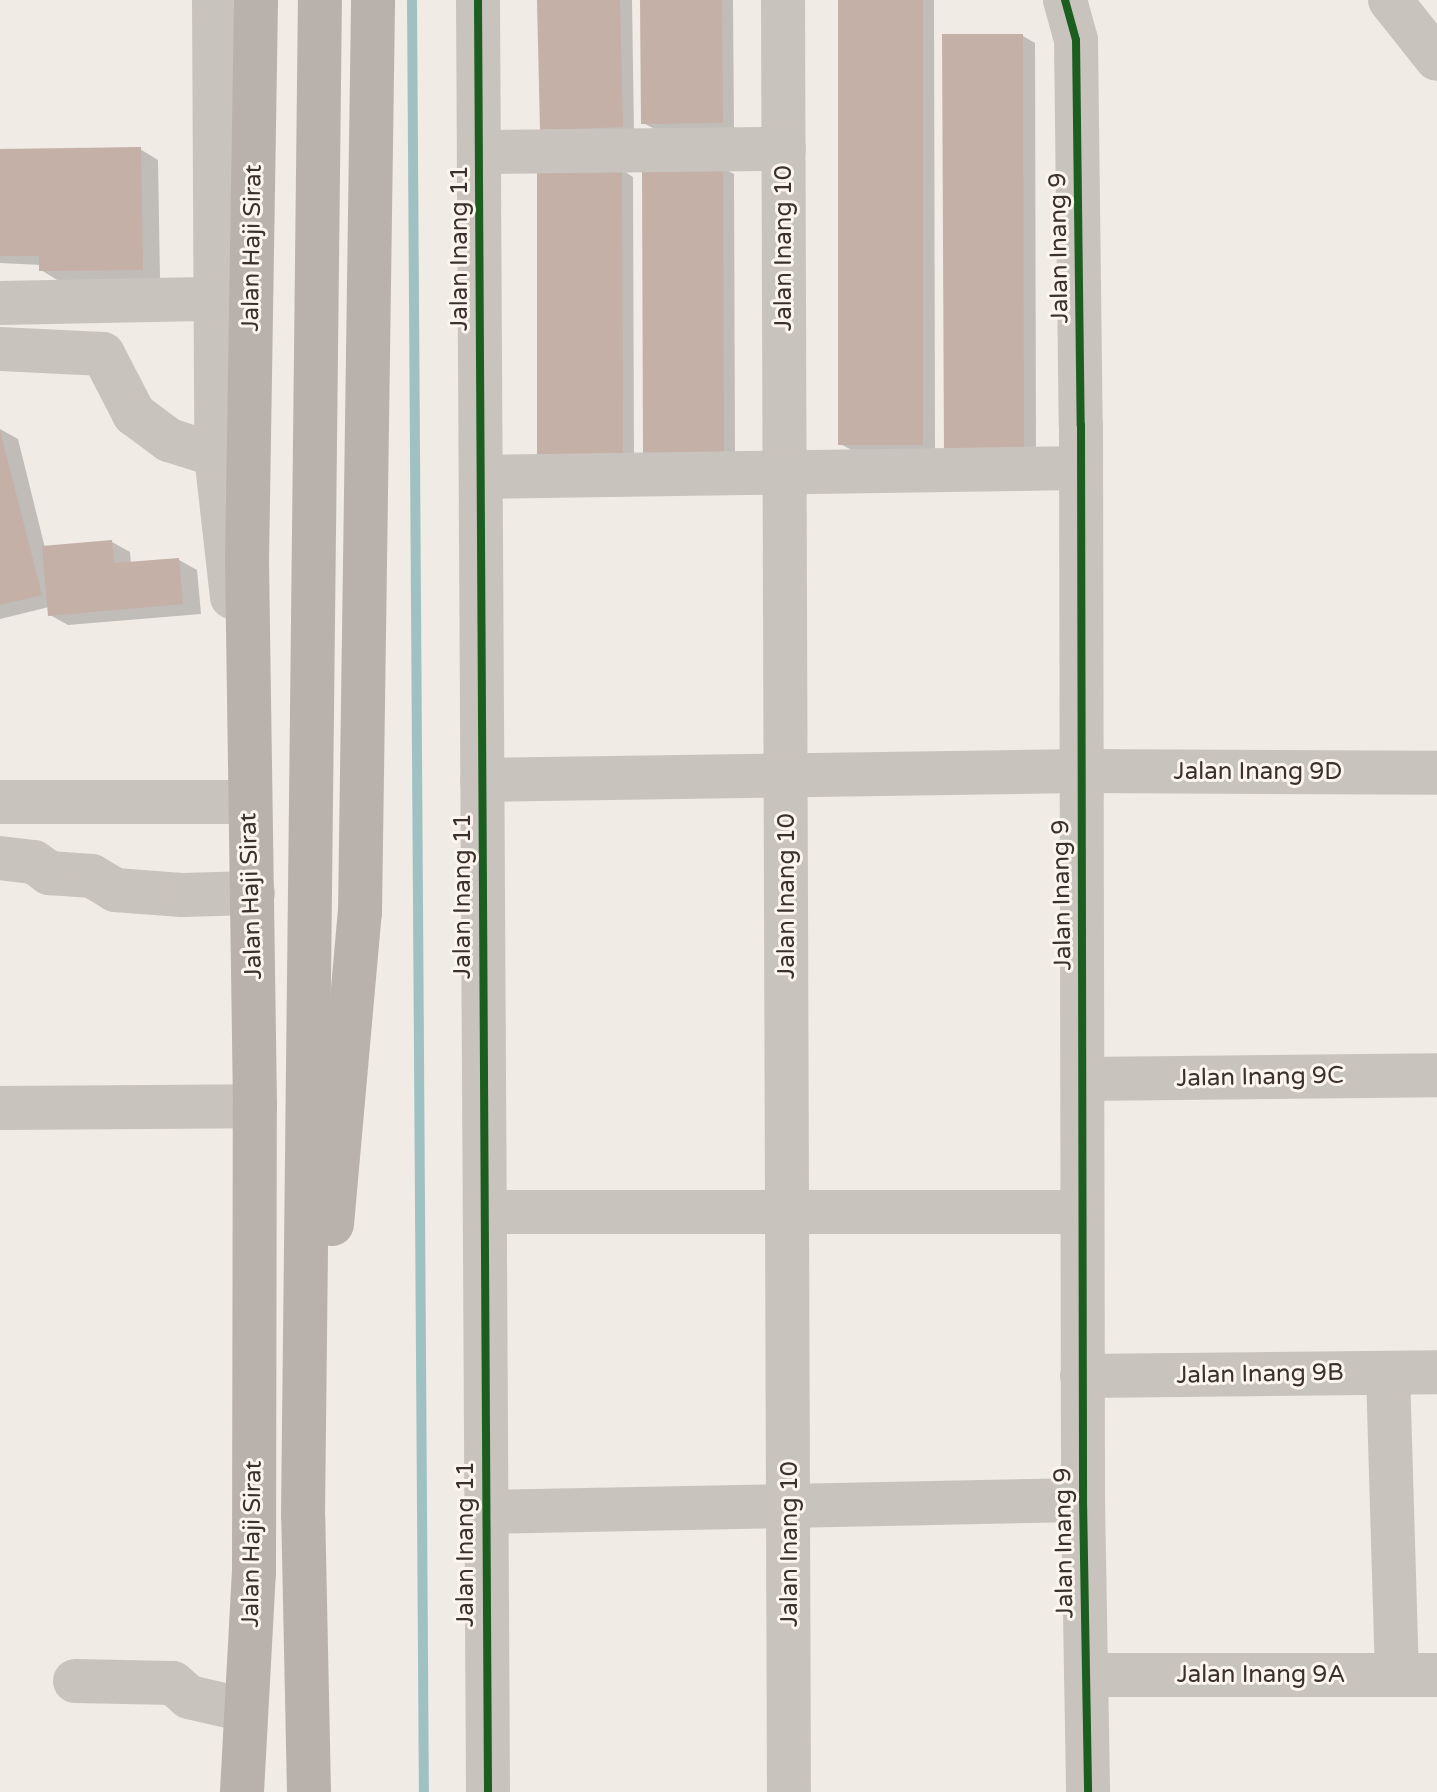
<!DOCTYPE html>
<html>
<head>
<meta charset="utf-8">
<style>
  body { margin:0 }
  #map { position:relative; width:1437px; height:1792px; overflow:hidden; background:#f0ebe5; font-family:"Varela Round",sans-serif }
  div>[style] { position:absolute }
  .shadow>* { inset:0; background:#0003 }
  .stream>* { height:10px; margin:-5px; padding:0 5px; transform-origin:5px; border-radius:5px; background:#a0c1c2 }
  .building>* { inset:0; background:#c4b0a6 }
  .minor>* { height:44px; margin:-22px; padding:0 22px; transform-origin:22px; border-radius:22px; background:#c9c3bd }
  .major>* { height:44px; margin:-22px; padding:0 22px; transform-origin:22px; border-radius:22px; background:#b8b1ac }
  .cycleway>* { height:8px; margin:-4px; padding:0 4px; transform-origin:4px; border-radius:4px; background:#1b5e20 }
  span { translate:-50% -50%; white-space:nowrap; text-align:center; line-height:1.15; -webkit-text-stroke:6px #fbf5ee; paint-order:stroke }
  .street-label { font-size:24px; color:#3b302b }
</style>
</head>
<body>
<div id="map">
  <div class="shadow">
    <i style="clip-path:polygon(539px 0,632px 0,634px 133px,553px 135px)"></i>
    <i style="clip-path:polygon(642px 0,733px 0,734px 129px,655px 129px,643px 123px)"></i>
    <i style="clip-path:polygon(840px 0,934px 0,935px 451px,852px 450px,840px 444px)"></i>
    <i style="clip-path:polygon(1023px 36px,1035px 43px,1036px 456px,957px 456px)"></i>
    <i style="clip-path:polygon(140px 149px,158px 160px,160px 279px,59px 281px,41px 270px,41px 265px,0 263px,0 151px)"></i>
    <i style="clip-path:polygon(723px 168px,734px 174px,735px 459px,656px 458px)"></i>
    <i style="clip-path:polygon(622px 170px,633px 177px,634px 464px,539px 457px)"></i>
    <i style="clip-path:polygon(0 429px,18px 439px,45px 548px,112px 542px,130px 552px,131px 564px,179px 560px,197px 570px,201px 614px,68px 625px,50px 615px,49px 607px,0 619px)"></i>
  </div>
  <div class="stream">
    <i style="left:412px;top:0;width:1792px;rotate:89.62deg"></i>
  </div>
  <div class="building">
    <i style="clip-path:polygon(537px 0,620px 0,623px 127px,540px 130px)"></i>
    <i style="clip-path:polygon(640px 0,722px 0,723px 123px,641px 124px)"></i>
    <i style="clip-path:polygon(838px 0,923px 0,923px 445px,838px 445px)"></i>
    <i style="clip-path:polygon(942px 34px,1023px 34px,1024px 451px,944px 450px)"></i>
    <i style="clip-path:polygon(141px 147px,143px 270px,39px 271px,39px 256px,0 256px,0 149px)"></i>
    <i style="clip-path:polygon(642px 165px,723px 165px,724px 453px,643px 453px)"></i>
    <i style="clip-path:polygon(622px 168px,623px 458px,537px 459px,537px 169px)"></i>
    <i style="clip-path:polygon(0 430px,42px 595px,0 605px)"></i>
    <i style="clip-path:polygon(112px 540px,114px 563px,179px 558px,183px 604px,48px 616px,42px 546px)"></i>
  </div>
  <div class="minor">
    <i style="left:214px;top:0;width:455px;rotate:89.7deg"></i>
    <i style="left:216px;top:455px;width:143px;rotate:83.6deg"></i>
    <i style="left:478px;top:0;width:1792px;rotate:89.68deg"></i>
    <i style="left:783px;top:0;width:1792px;rotate:89.81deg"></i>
    <i style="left:1065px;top:0;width:41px;rotate:74.6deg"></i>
    <i style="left:1076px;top:40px;width:385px;rotate:89.3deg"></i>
    <i style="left:1081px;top:425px;width:1075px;rotate:89.89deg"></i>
    <i style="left:1083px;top:1500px;width:292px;rotate:89deg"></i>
    <i style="left:1390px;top:0;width:75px;rotate:51.5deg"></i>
    <i style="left:479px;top:152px;width:305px;rotate:-0.6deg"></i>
    <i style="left:0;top:303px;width:216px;rotate:-1.1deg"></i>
    <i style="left:0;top:349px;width:103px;rotate:2.8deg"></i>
    <i style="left:103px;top:354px;width:68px;rotate:62.7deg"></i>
    <i style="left:134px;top:414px;width:44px;rotate:36.6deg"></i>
    <i style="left:169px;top:440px;width:49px;rotate:17.7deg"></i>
    <i style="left:481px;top:477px;width:600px;rotate:-0.86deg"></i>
    <i style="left:482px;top:780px;width:598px;rotate:-0.86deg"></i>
    <i style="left:1080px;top:771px;width:357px;rotate:0.3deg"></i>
    <i style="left:0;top:802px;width:249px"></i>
    <i style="left:0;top:858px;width:34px;rotate:7deg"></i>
    <i style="left:34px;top:862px;width:19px;rotate:36deg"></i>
    <i style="left:49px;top:873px;width:43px;rotate:4deg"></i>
    <i style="left:92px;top:876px;width:27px;rotate:31deg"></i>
    <i style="left:115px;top:890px;width:67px;rotate:4.3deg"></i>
    <i style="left:182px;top:895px;width:71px;rotate:-1.6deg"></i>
    <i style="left:1084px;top:1079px;width:353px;rotate:-0.6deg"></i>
    <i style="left:0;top:1108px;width:255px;rotate:-0.4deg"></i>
    <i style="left:485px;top:1212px;width:597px"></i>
    <i style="left:1388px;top:1373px;width:302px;rotate:88.3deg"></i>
    <i style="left:1082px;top:1376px;width:355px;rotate:-0.6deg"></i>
    <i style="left:486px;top:1512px;width:597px;rotate:-1.15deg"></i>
    <i style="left:1086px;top:1675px;width:351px"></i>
    <i style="left:75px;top:1681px;width:98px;rotate:1.2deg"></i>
    <i style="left:173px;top:1683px;width:21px;rotate:41deg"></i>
    <i style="left:189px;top:1697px;width:57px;rotate:13.1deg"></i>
  </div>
  <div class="major">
    <i style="left:332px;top:1224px;width:312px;rotate:-84.9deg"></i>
    <i style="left:360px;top:913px;width:913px;rotate:-89.18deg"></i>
    <i style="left:242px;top:1792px;width:219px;rotate:-86.9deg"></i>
    <i style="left:254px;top:1573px;width:467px;rotate:-89.9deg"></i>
    <i style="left:255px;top:1106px;width:544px;rotate:-90.84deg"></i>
    <i style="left:247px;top:562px;width:562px;rotate:-89.08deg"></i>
    <i style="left:309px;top:1792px;width:276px;rotate:-91.2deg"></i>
    <i style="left:303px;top:1516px;width:1516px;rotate:-89.36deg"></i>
  </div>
  <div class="cycleway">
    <i style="left:478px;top:0;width:1792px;rotate:89.68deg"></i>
    <i style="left:1065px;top:0;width:41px;rotate:74.6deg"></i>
    <i style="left:1076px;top:40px;width:385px;rotate:89.3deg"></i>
    <i style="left:1081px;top:425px;width:1075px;rotate:89.89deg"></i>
    <i style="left:1083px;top:1500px;width:292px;rotate:89deg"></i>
  </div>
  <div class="street-label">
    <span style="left:252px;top:248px;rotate:-89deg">Jalan Haji Sirat</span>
    <span style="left:460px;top:248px;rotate:-90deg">Jalan Inang 11</span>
    <span style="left:784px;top:248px;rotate:-90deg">Jalan Inang 10</span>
    <span style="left:1059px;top:248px;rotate:-91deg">Jalan Inang 9</span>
    <span style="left:1258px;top:772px">Jalan Inang 9D</span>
    <span style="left:1062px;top:895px;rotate:-91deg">Jalan Inang 9</span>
    <span style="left:251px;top:896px;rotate:-92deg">Jalan Haji Sirat</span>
    <span style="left:463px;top:896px;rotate:-90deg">Jalan Inang 11</span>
    <span style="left:787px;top:896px;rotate:-90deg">Jalan Inang 10</span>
    <span style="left:1260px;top:1077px;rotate:-1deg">Jalan Inang 9C</span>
    <span style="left:1260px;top:1374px;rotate:-1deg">Jalan Inang 9B</span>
    <span style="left:1064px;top:1543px;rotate:-91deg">Jalan Inang 9</span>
    <span style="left:252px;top:1544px;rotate:-89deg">Jalan Haji Sirat</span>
    <span style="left:466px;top:1544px;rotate:-90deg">Jalan Inang 11</span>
    <span style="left:790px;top:1544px;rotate:-90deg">Jalan Inang 10</span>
    <span style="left:1261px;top:1675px">Jalan Inang 9A</span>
  </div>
</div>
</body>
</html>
